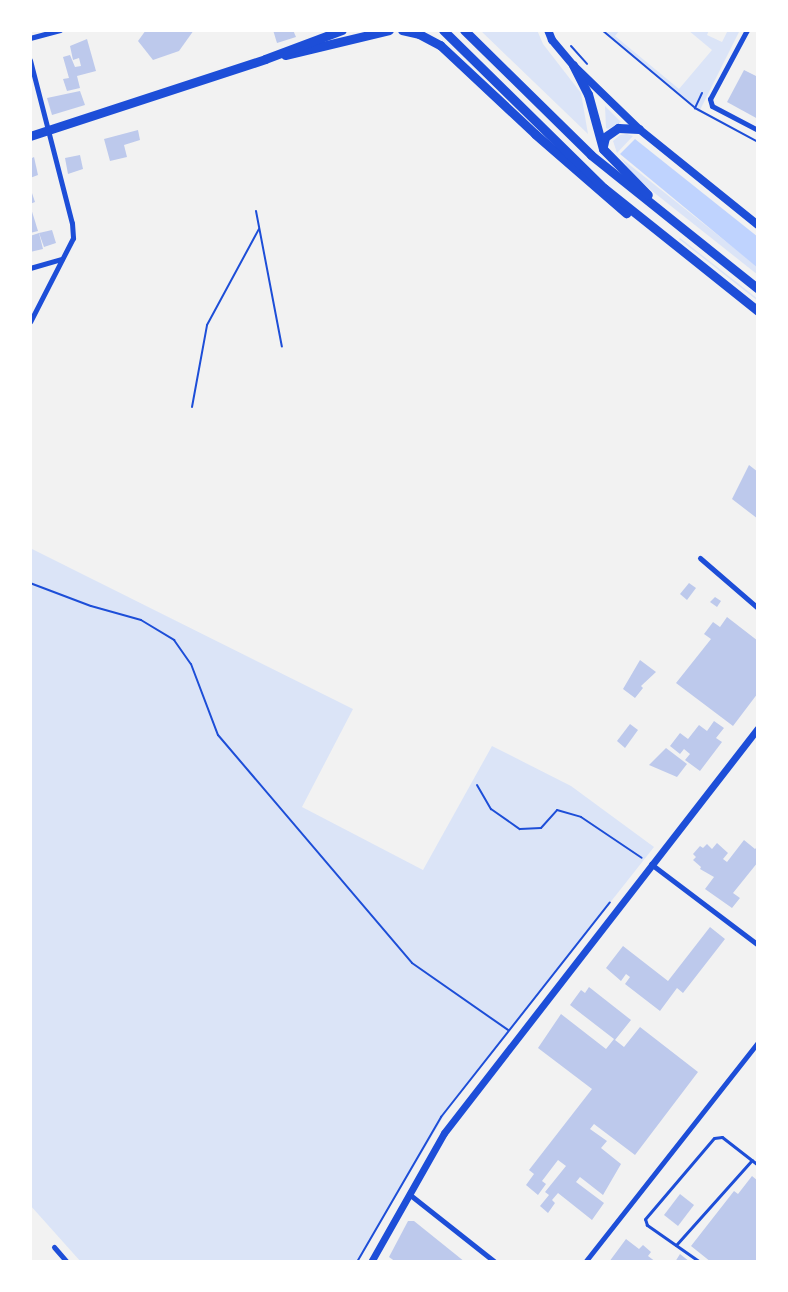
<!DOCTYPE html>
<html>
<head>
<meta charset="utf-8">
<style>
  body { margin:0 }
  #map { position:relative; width:788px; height:1292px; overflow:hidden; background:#f2f2f2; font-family:Inter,sans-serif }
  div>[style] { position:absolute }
  .green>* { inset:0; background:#dbe4f7 }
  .water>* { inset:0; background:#bfd3fe }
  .building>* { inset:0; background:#bdc9ec }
  .path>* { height:2px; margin:-1px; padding:0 1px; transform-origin:1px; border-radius:1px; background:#1d4ed8 }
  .service>* { height:3px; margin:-1.5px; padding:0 1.5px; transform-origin:1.5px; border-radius:1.5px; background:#1d4ed8 }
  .minor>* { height:5px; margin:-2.5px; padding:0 2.5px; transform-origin:2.5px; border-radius:2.5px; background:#1d4ed8 }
  .tertiary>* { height:7px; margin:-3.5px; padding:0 3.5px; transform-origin:3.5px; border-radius:3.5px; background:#1d4ed8 }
  .secondary>* { height:8px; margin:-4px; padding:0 4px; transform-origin:4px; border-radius:4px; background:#1d4ed8 }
  .primary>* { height:9px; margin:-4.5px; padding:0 4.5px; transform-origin:4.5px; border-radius:4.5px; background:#1d4ed8 }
  .trunk>* { height:9px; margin:-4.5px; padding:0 4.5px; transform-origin:4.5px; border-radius:4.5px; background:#1d4ed8 }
  span { translate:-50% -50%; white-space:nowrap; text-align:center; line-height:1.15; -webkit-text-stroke:4.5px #fff; paint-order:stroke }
  .frame { position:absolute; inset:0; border:32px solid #fff; pointer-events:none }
</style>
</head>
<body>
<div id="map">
  <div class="green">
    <i style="clip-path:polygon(480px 30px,537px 30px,543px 44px,581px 93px,588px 134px)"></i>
    <i style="clip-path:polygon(601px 30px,620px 30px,615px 36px,679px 89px,712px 50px,688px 30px,709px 30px,707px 35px,722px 42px,728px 30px,740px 30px,699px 112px)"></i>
    <i style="clip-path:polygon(605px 106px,621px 122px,608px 129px,606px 128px)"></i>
    <i style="clip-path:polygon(627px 134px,633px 136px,617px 153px,613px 141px,620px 135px)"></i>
    <i style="clip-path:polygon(621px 158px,758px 267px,758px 275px,652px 191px,631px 172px)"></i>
    <i style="clip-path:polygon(680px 238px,758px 299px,758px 301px,679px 239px)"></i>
    <i style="clip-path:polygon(30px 548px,353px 709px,302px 807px,423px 870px,492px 746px,571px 786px,654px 847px,451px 1104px,357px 1262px,81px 1262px,30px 1205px)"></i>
  </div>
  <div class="water">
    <i style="clip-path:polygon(635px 139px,758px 237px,758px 268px,620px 154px)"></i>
  </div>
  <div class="building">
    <i style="clip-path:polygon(146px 30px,194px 30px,179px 51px,153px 60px,138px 41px)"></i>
    <i style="clip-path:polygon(273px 30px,293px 30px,296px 37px,277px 43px)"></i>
    <i style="clip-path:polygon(87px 39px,96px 71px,77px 76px,80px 88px,67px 91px,63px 79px,69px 78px,63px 57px,70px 55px,75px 67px,81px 66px,79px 58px,73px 60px,70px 46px)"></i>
    <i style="clip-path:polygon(744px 70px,758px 77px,758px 119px,727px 102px)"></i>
    <i style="clip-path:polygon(80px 91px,85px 105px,52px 115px,47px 98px)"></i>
    <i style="clip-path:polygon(138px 130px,140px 140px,124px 145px,127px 157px,110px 161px,104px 139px)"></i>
    <i style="clip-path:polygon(80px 155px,83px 169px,68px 174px,65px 158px)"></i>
    <i style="clip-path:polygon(34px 157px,38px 175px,30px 178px,30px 159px)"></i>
    <i style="clip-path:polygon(30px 187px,35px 202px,30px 204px)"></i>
    <i style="clip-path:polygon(30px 205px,38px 231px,30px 233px)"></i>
    <i style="clip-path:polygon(52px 230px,56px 243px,44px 247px,39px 233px)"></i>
    <i style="clip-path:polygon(39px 233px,43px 249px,30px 252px,30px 236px)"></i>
    <i style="clip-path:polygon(749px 465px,758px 472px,758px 519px,732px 499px)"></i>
    <i style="clip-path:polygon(689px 583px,696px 588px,687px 600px,680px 594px)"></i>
    <i style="clip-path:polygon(715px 597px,721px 601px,717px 607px,710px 602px)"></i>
    <i style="clip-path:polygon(727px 617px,758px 641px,758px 693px,733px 726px,676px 683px,711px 639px,704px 634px,713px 622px,720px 627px)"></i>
    <i style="clip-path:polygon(640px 660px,656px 672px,641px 686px,643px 688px,635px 698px,623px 689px)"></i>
    <i style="clip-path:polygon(714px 721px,724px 728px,716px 738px,722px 742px,700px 771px,685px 760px,690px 754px,684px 749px,680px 754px,670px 746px,680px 733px,688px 739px,699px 725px,707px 731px)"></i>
    <i style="clip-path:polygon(630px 724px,638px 730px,625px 748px,617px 741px)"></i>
    <i style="clip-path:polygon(666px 748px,687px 764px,677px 777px,649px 765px)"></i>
    <i style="clip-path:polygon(744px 840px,755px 849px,758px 846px,758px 862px,733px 893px,740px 898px,732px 908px,705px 889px,714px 877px,700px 869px,701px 867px,693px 860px,696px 857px,693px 854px,700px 846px,703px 848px,707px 844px,712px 849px,717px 843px,728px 853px,723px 859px,727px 862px)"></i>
    <i style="clip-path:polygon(710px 927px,725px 939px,683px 993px,677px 988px,660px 1011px,625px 984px,630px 977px,626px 974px,621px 981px,606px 968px,623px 946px,668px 981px)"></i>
    <i style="clip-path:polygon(589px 987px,631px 1020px,615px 1040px,624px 1047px,640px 1027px,698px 1072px,635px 1155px,594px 1124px,590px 1129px,607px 1141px,601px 1148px,621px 1164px,603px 1195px,580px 1177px,576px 1182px,604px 1203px,592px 1220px,558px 1193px,552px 1200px,555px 1203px,548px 1213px,540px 1206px,549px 1195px,545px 1192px,566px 1166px,558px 1160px,542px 1181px,546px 1184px,538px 1195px,526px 1185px,534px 1174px,529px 1170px,592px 1089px,538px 1048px,561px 1014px,606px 1049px,614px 1039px,570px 1005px,581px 990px,585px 993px)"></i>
    <i style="clip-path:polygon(752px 1176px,758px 1181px,758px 1261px,711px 1262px,691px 1246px,734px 1191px,738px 1194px)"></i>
    <i style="clip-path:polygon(680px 1194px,694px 1205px,678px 1226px,664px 1215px)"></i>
    <i style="clip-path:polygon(408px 1221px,414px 1221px,465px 1262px,396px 1262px,389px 1257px)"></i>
    <i style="clip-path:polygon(626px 1239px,639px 1249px,643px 1245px,651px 1252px,648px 1256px,656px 1262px,609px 1262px)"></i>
    <i style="clip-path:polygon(680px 1254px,690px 1262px,675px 1262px)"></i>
  </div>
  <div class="path">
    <i style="left:602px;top:30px;width:120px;rotate:39.9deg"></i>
    <i style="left:571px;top:46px;width:24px;rotate:48deg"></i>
    <i style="left:702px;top:93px;width:17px;rotate:115deg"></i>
    <i style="left:695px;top:108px;width:72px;rotate:28.4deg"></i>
    <i style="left:256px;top:211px;width:138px;rotate:79.2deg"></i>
    <i style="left:192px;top:407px;width:83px;rotate:-79.6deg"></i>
    <i style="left:207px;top:325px;width:109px;rotate:-61.6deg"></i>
    <i style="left:30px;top:583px;width:65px;rotate:20.7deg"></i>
    <i style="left:91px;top:606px;width:52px;rotate:15.6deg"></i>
    <i style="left:141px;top:620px;width:39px;rotate:31deg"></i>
    <i style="left:174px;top:640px;width:29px;rotate:55deg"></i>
    <i style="left:191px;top:664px;width:76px;rotate:69.2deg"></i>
    <i style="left:218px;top:735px;width:299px;rotate:49.6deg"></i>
    <i style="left:412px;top:963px;width:117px;rotate:34.9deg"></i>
    <i style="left:477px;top:785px;width:28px;rotate:60deg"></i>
    <i style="left:491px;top:809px;width:35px;rotate:35deg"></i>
    <i style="left:520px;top:829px;width:21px;rotate:-3deg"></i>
    <i style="left:541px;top:828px;width:24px;rotate:-48deg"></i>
    <i style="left:557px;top:810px;width:25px;rotate:16deg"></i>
    <i style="left:581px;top:817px;width:73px;rotate:33.9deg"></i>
    <i style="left:357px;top:1262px;width:168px;rotate:-59.9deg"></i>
    <i style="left:441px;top:1117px;width:273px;rotate:-51.8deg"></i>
  </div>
  <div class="service">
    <i style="left:676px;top:1245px;width:114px;rotate:-48.2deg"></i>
    <i style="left:700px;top:1262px;width:65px;rotate:-145.1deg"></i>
    <i style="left:647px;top:1225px;width:6px;rotate:-108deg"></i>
    <i style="left:645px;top:1219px;width:106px;rotate:-49.6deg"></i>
    <i style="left:714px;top:1138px;width:8px;rotate:-7deg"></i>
    <i style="left:722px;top:1137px;width:46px;rotate:37.9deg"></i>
  </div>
  <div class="minor">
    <i style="left:747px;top:30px;width:78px;rotate:118.2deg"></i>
    <i style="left:710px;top:99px;width:7px;rotate:74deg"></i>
    <i style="left:712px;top:106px;width:52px;rotate:27.6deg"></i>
    <i style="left:30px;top:38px;width:31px;rotate:-15deg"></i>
    <i style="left:30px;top:60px;width:168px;rotate:75.6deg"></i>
    <i style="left:72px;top:223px;width:15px;rotate:86deg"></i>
    <i style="left:73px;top:238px;width:94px;rotate:117.1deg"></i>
    <i style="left:30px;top:268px;width:33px;rotate:-16deg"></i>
    <i style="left:700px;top:558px;width:77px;rotate:40.8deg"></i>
    <i style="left:651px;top:864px;width:134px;rotate:37.1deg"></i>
    <i style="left:409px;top:1194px;width:110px;rotate:38.3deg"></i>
    <i style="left:54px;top:1247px;width:20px;rotate:49deg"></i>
    <i style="left:585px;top:1262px;width:280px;rotate:-51.8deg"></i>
  </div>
  <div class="tertiary">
    <i style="left:371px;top:1262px;width:148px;rotate:-60.5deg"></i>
    <i style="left:444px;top:1133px;width:512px;rotate:-52.21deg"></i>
  </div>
  <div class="secondary">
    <i style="left:548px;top:30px;width:11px;rotate:68deg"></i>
    <i style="left:552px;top:40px;width:33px;rotate:50deg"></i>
    <i style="left:573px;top:65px;width:92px;rotate:44.1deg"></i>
    <i style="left:639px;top:129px;width:153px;rotate:38.9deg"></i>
  </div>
  <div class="primary">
    <i style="left:285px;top:55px;width:107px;rotate:-13.5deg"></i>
    <i style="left:30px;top:136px;width:247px;rotate:-18.1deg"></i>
    <i style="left:265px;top:59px;width:82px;rotate:-20.6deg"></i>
  </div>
  <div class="trunk">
    <i style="left:402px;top:30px;width:17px;rotate:13deg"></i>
    <i style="left:419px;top:34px;width:24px;rotate:28deg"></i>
    <i style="left:440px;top:45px;width:130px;rotate:43.1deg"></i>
    <i style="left:535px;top:134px;width:121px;rotate:41deg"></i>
    <i style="left:443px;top:30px;width:226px;rotate:44.5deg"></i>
    <i style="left:604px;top:188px;width:197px;rotate:38.6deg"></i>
    <i style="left:464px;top:30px;width:178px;rotate:44.5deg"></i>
    <i style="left:591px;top:155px;width:214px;rotate:38.7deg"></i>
    <i style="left:573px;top:65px;width:33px;rotate:63deg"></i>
    <i style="left:588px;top:94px;width:57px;rotate:74.7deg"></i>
    <i style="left:603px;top:149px;width:64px;rotate:45.6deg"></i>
    <i style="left:603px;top:146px;width:9px;rotate:-77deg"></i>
    <i style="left:605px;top:137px;width:16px;rotate:-35deg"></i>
    <i style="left:618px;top:128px;width:21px;rotate:3deg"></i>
  </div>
  <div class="frame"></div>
</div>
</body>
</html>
